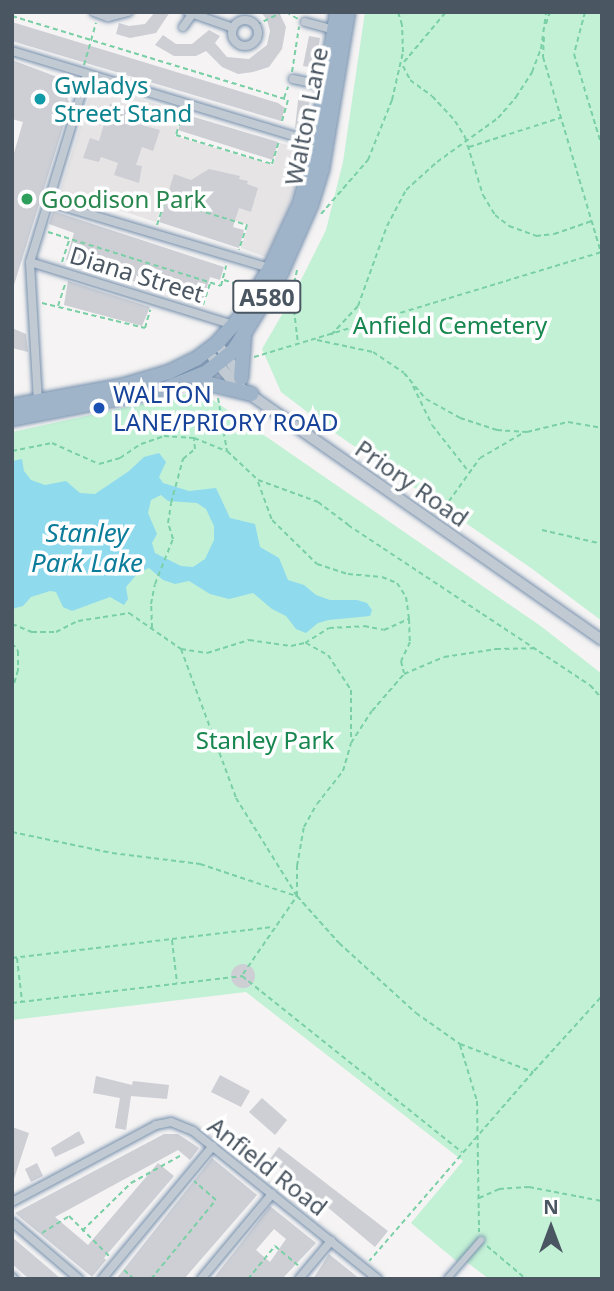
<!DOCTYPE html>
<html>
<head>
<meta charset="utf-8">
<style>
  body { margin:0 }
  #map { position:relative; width:614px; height:1291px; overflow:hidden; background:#f5f3f3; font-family:"Noto Sans",sans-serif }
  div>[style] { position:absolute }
  .education>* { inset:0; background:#e6e4e5 }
  .green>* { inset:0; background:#c3f1d5 }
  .water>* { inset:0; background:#90daee }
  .building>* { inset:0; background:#cdcfd5 }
  .round { border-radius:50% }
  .path>* { height:2px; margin-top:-1px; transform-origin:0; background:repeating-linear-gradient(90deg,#7ad0a6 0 5px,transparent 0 8.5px) }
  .roads { filter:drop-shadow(0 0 2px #7690ad) drop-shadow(0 0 2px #7690ad) }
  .pedestrian>* { height:6px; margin:-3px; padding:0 3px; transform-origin:3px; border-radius:3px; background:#c1cad2 }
  .minor>* { height:8px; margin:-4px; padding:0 4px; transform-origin:4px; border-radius:4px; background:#c1cad2 }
  .minor>.ring { margin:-4px; padding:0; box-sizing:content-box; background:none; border:8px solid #c1cad2; border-radius:50% }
  .tertiary>* { height:10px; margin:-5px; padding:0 5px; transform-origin:5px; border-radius:5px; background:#c1cad2 }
  .trunk>* { height:14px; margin:-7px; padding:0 7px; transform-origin:7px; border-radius:7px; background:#9fb4c9 }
  .dots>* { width:19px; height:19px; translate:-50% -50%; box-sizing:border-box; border:4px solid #fff; border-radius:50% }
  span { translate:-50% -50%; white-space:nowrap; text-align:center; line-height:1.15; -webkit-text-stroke:7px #fff; paint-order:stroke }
  .shield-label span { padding:2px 5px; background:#fff; border:2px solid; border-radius:5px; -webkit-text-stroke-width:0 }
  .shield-label { font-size:23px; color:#4a5661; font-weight:700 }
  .culture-label { font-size:24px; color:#0d838f }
  .left { translate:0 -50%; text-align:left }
  .street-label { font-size:24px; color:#4a5661 }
  .leisure-label { font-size:24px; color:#27864d }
  .park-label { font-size:24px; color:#17864f }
  .transit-label { font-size:24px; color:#164399 }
  .water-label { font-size:26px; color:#0c7c9b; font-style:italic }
  .frame { position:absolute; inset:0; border:14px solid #4a5661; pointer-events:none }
  .north { position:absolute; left:516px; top:1193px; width:70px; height:70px; -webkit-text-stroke:5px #fff; paint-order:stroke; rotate:0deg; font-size:19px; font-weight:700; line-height:28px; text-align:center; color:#4a5661 }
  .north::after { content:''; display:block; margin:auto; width:24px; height:32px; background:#4a5661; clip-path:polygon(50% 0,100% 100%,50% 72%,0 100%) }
</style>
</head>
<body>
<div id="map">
  <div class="education">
    <i style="clip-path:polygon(93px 84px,182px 112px,175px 136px,273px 165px,280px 143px,306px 150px,288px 210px,266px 257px,241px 248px,248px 225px,165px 198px,156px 222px,60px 191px)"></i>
  </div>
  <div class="green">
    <i style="clip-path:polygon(365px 12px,602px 12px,602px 621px,531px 568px,335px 433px,281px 392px,262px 349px,295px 292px,326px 230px,343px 162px)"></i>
    <i style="clip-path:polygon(200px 391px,542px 627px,602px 674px,602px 1279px,489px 1279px,464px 1260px,460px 1264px,411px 1223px,463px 1161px,246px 992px,12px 1020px,12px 432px)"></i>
  </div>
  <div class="water">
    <i style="clip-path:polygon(evenodd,159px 453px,166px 462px,159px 477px,163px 483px,189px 491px,216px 488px,230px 518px,255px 524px,260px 547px,279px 558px,288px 580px,304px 585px,316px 595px,330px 600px,357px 600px,367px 603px,372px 610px,370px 616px,329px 620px,318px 623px,306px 633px,296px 629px,286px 616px,272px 609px,253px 593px,229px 599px,210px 594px,189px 581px,175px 584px,163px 580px,149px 568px,138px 573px,126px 587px,128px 599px,124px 605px,110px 597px,72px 611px,63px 607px,56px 592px,50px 591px,31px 597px,23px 606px,12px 609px,12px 461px,22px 459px,24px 471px,31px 480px,45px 485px,66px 481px,80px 493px,95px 494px,129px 471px,144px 457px,159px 453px,161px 495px,168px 501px,197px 503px,206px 509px,214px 526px,214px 540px,205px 559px,193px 567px,181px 566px,155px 553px,152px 543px,157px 534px,148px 513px,151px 500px,161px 495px)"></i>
  </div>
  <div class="building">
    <i style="clip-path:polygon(155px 12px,170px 12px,156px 33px,130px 38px,116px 34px,119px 23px,129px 26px,145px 24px)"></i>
    <i style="clip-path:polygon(261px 12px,279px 12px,286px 27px,282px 49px,269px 67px,253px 72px,238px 74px,222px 67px,206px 51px,196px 56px,174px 56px,155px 45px,163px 35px,176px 44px,192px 44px,209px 30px,220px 36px,215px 43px,227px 57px,249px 59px,267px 45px,270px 31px,267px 20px)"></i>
    <i style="clip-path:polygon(12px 22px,278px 103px,285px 108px,281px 121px,12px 41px)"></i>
    <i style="clip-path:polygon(309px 36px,320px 38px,315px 68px,303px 66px)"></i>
    <i style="clip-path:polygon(12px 60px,60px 78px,61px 74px,74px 78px,76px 83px,73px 93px,65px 91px,70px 105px,14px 285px,12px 160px,23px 122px,12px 119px)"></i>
    <i style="clip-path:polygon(299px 92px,311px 94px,304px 131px,295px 128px)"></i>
    <i style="clip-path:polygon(110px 104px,130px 111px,127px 121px,160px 130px,153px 151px,142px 147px,136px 165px,142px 166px,139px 183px,114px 175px,118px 163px,101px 157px,99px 162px,83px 158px,90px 138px,99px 141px)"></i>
    <i style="clip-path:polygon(184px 114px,278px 142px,273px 160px,178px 130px)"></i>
    <i style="clip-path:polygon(209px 169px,240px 176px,239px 179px,248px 181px,247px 184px,258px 188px,251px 212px,239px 208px,233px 227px,244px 230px,239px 248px,159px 222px,174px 174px,191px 180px)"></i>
    <i style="clip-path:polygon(53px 211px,224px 267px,220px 280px,210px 277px,202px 303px,66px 260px,74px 233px,49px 224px)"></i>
    <i style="clip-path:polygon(68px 281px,150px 307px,142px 326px,64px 305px)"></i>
    <i style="clip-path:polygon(12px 328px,26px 334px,28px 352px,12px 348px)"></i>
    <i class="round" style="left:231px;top:964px;width:24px;height:24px"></i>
    <i style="clip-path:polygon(220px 1075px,250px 1091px,241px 1107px,211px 1092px)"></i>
    <i style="clip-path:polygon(96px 1076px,132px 1085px,133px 1081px,169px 1085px,167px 1099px,131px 1096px,126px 1130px,115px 1128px,120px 1098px,93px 1093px)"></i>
    <i style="clip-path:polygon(262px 1098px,287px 1120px,275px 1135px,249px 1112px)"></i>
    <i style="clip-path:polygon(12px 1127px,29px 1133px,14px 1179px,12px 1179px)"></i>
    <i style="clip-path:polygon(79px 1131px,85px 1143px,55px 1157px,51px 1148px)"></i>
    <i style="clip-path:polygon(164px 1134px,178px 1134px,199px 1148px,190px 1160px,178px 1150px,55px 1217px,88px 1245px,158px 1163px,174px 1176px,104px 1258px,106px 1260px,92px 1277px,15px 1213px)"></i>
    <i style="clip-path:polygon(279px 1147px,388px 1231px,375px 1247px,270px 1159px)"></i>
    <i style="clip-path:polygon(212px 1158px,257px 1195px,184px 1279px,116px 1279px)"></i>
    <i style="clip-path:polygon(37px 1163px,43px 1176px,31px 1182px,25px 1169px)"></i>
    <i style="clip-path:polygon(evenodd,270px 1206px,316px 1243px,282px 1279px,213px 1279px,270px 1206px,274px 1229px,286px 1239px,270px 1262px,256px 1250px,274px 1229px)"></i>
    <i style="clip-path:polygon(12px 1237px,52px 1271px,61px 1279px,29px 1279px,12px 1264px)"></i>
    <i style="clip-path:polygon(329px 1254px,350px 1271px,360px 1279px,313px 1279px)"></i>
  </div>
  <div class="path">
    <i style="left:286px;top:12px;width:14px;rotate:30deg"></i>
    <i style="left:585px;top:12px;width:43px;rotate:104.7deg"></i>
    <i style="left:574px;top:54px;width:97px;rotate:73.2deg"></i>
    <i style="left:12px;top:16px;width:288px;rotate:16.9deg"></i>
    <i style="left:288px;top:100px;width:22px;rotate:106deg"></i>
    <i style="left:546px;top:24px;width:13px;rotate:-72deg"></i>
    <i style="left:256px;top:25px;width:30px;rotate:-26deg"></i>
    <i style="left:544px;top:37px;width:20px;rotate:93deg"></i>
    <i style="left:543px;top:57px;width:208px;rotate:73.5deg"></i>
    <i style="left:404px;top:62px;width:65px;rotate:-50deg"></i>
    <i style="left:84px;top:65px;width:44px;rotate:-74.1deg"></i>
    <i style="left:403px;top:66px;width:16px;rotate:63deg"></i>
    <i style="left:410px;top:80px;width:27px;rotate:36deg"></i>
    <i style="left:432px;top:96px;width:34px;rotate:47deg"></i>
    <i style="left:455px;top:121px;width:19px;rotate:58deg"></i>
    <i style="left:465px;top:137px;width:61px;rotate:72.8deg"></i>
    <i style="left:483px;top:195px;width:23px;rotate:59deg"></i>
    <i style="left:495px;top:215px;width:18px;rotate:38deg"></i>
    <i style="left:509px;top:226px;width:29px;rotate:20deg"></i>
    <i style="left:536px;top:236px;width:18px;rotate:-6deg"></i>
    <i style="left:554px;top:234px;width:40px;rotate:-18.9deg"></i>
    <i style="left:292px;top:72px;width:46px;rotate:-81.2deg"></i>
    <i style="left:284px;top:98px;width:12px;rotate:-70deg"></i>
    <i style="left:182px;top:113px;width:23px;rotate:105deg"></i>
    <i style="left:176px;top:135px;width:100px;rotate:16.8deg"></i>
    <i style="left:272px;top:164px;width:24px;rotate:-73deg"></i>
    <i style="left:469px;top:147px;width:96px;rotate:-17.7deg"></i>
    <i style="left:321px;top:214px;width:72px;rotate:-49deg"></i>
    <i style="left:368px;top:160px;width:65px;rotate:-68.2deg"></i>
    <i style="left:392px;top:100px;width:49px;rotate:-77.1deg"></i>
    <i style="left:403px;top:52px;width:27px;rotate:-92deg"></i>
    <i style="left:402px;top:25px;width:14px;rotate:-107deg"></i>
    <i style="left:157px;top:225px;width:26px;rotate:-72deg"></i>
    <i style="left:165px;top:200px;width:86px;rotate:17deg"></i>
    <i style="left:247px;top:225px;width:26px;rotate:108deg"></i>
    <i style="left:48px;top:232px;width:181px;rotate:17.3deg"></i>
    <i style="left:221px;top:286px;width:21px;rotate:-76deg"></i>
    <i style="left:62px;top:262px;width:25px;rotate:-72deg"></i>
    <i style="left:297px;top:270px;width:24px;rotate:102deg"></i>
    <i style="left:292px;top:293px;width:51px;rotate:83.3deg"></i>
    <i style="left:224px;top:280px;width:22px;rotate:18deg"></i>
    <i style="left:42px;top:303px;width:106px;rotate:13.6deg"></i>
    <i style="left:145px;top:328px;width:19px;rotate:-74deg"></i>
    <i style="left:203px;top:305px;width:23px;rotate:-72deg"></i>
    <i style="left:58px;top:306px;width:25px;rotate:-72deg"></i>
    <i style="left:331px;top:335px;width:40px;rotate:-47deg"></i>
    <i style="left:358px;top:306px;width:85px;rotate:-70.1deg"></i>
    <i style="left:387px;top:226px;width:41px;rotate:-62.2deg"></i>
    <i style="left:406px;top:190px;width:42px;rotate:-42.1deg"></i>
    <i style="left:437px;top:162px;width:75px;rotate:-35.8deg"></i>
    <i style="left:498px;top:118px;width:28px;rotate:-49deg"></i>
    <i style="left:516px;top:97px;width:30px;rotate:-57deg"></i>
    <i style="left:532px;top:72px;width:25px;rotate:-69deg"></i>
    <i style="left:541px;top:49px;width:37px;rotate:-82deg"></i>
    <i style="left:317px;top:340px;width:57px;rotate:12.1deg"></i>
    <i style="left:373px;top:352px;width:37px;rotate:34deg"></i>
    <i style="left:404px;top:373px;width:34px;rotate:50deg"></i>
    <i style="left:426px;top:399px;width:39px;rotate:29deg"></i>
    <i style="left:460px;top:418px;width:39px;rotate:18deg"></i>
    <i style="left:497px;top:430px;width:30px;rotate:4deg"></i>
    <i style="left:527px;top:432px;width:42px;rotate:-13.7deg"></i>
    <i style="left:568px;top:422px;width:35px;rotate:10deg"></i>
    <i style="left:254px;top:357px;width:363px;rotate:-16.8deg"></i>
    <i style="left:413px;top:386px;width:43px;rotate:64deg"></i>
    <i style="left:432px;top:425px;width:60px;rotate:51.8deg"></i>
    <i style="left:218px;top:398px;width:54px;rotate:80.4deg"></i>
    <i style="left:12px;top:451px;width:41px;rotate:-11.3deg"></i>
    <i style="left:52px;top:443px;width:51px;rotate:24.1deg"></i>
    <i style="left:99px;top:464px;width:22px;rotate:-16deg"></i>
    <i style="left:120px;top:458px;width:25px;rotate:-34deg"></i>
    <i style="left:141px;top:444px;width:24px;rotate:-19deg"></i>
    <i style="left:164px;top:436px;width:30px;rotate:4deg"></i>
    <i style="left:194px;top:438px;width:35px;rotate:22deg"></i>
    <i style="left:227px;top:451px;width:42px;rotate:43.1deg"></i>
    <i style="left:258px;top:480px;width:64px;rotate:20.1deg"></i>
    <i style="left:318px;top:502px;width:38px;rotate:37deg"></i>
    <i style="left:348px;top:525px;width:290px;rotate:33.5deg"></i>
    <i style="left:590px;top:685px;width:18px;rotate:49deg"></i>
    <i style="left:258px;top:482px;width:40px;rotate:69.8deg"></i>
    <i style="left:272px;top:520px;width:63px;rotate:44.4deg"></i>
    <i style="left:317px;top:564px;width:33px;rotate:18deg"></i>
    <i style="left:348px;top:574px;width:34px;rotate:5deg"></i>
    <i style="left:382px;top:577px;width:16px;rotate:22deg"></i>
    <i style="left:397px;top:583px;width:17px;rotate:57deg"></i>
    <i style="left:406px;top:597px;width:22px;rotate:82deg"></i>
    <i style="left:409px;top:619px;width:23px;rotate:88deg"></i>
    <i style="left:410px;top:642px;width:21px;rotate:115deg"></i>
    <i style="left:401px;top:661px;width:12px;rotate:76deg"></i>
    <i style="left:439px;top:515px;width:70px;rotate:-54.3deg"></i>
    <i style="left:480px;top:458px;width:50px;rotate:-30.2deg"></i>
    <i style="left:542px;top:530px;width:62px;rotate:13.1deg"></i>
    <i style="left:12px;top:624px;width:22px;rotate:22deg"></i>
    <i style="left:32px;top:632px;width:24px"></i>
    <i style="left:56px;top:632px;width:25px;rotate:-27deg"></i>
    <i style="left:78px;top:621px;width:52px;rotate:-8.9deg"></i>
    <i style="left:129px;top:613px;width:63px;rotate:34.7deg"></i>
    <i style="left:181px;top:649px;width:26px;rotate:9deg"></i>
    <i style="left:207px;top:653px;width:44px;rotate:-17.2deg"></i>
    <i style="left:249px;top:640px;width:42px;rotate:8.1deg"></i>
    <i style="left:291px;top:646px;width:14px;rotate:-12deg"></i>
    <i style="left:305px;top:643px;width:28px;rotate:-32deg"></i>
    <i style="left:329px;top:628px;width:35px;rotate:-3deg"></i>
    <i style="left:364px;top:626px;width:20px;rotate:11deg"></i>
    <i style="left:384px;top:630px;width:27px;rotate:-24deg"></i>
    <i style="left:152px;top:628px;width:24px;rotate:-92deg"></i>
    <i style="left:151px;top:604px;width:20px;rotate:-79deg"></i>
    <i style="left:155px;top:584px;width:48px;rotate:-68.2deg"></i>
    <i style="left:173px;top:539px;width:17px;rotate:-107deg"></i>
    <i style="left:168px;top:523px;width:20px;rotate:-81deg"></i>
    <i style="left:171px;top:503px;width:46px;rotate:-74.7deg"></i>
    <i style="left:183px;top:459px;width:16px;rotate:-40deg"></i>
    <i style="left:195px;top:449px;width:10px;rotate:-96deg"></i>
    <i style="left:12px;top:643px;width:10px;rotate:53deg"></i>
    <i style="left:18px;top:651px;width:19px;rotate:90deg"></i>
    <i style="left:18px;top:670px;width:22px;rotate:106deg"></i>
    <i style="left:306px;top:643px;width:25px;rotate:29deg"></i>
    <i style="left:328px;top:655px;width:42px;rotate:56.7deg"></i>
    <i style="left:351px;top:690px;width:50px;rotate:90deg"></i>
    <i style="left:181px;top:649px;width:159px;rotate:69.7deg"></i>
    <i style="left:236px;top:798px;width:115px;rotate:58.1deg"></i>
    <i style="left:297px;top:896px;width:63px;rotate:48.2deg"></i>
    <i style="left:339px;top:943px;width:104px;rotate:42.3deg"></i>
    <i style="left:416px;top:1013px;width:54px;rotate:35.2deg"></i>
    <i style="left:460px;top:1044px;width:78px;rotate:21deg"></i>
    <i style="left:533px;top:1072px;width:250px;rotate:130.9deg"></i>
    <i style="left:12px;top:832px;width:102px;rotate:11.9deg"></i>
    <i style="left:112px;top:853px;width:89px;rotate:7.1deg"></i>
    <i style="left:200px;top:864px;width:101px;rotate:18.4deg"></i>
    <i style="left:172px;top:940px;width:43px;rotate:83.4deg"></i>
    <i style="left:12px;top:958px;width:262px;rotate:-6.8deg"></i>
    <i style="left:17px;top:958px;width:43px;rotate:83.4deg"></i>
    <i style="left:243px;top:974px;width:95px;rotate:-55.3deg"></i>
    <i style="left:297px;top:896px;width:30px;rotate:-90deg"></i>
    <i style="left:297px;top:866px;width:40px;rotate:-80deg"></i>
    <i style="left:304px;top:827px;width:26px;rotate:-61deg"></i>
    <i style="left:317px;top:804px;width:42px;rotate:-51.8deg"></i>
    <i style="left:343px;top:771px;width:29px;rotate:-74deg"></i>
    <i style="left:351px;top:743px;width:38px;rotate:-57deg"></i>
    <i style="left:372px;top:711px;width:49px;rotate:-49.1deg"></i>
    <i style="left:404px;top:674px;width:43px;rotate:-23deg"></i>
    <i style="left:444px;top:657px;width:53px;rotate:-8.7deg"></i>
    <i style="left:496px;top:649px;width:39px;rotate:-1deg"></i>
    <i style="left:12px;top:1003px;width:232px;rotate:-6.7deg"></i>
    <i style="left:242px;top:976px;width:282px;rotate:38.7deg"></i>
    <i style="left:460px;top:1045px;width:59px;rotate:73.1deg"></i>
    <i style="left:477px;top:1101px;width:131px;rotate:89.1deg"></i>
    <i style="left:534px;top:1071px;width:101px;rotate:-47.8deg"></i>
    <i style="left:479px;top:1198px;width:22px;rotate:-24deg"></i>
    <i style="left:499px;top:1189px;width:30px;rotate:-4deg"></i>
    <i style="left:529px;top:1187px;width:74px;rotate:10.9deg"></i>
    <i style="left:82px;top:1231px;width:69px;rotate:-44.4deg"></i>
    <i style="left:131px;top:1183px;width:56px;rotate:-28.9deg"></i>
    <i style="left:42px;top:1233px;width:32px;rotate:-32deg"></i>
    <i style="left:69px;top:1216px;width:58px;rotate:45deg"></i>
    <i style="left:487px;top:1246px;width:51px;rotate:40.2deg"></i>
    <i style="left:124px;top:1270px;width:13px;rotate:42deg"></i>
    <i style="left:151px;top:1279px;width:102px;rotate:-50.6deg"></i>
    <i style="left:216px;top:1200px;width:29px;rotate:-139deg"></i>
    <i style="left:248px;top:1279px;width:43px;rotate:-50.7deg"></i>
    <i style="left:275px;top:1246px;width:30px;rotate:40deg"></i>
  </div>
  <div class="roads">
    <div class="pedestrian">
      <i style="left:447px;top:1279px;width:52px;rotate:-48.9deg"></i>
    </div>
    <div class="minor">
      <i style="left:94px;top:12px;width:15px;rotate:20deg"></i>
      <i style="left:108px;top:17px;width:21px;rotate:-14deg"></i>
      <i style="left:188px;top:12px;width:48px;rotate:19.6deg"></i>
      <i class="ring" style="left:232px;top:20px;width:18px;height:18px"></i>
      <i style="left:305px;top:22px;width:30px;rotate:15deg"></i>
      <i style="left:183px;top:27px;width:14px;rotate:-54deg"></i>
      <i style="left:12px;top:51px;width:318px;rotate:16.8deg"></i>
      <i style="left:293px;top:79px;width:33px;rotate:12deg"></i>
      <i style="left:48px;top:202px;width:235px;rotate:16.6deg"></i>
      <i style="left:30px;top:262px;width:213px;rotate:17.2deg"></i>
      <i style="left:38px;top:402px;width:140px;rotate:-93.3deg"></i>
      <i style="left:30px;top:262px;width:196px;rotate:-73.1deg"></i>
      <i style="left:12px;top:1202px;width:163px;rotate:-28.1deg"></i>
      <i style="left:156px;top:1125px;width:15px;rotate:-11deg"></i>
      <i style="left:171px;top:1122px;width:24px;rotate:22deg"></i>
      <i style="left:193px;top:1131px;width:237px;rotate:38.7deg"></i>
      <i style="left:12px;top:1222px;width:88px;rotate:40.4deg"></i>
      <i style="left:12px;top:1277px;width:3px;rotate:45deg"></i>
      <i style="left:102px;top:1279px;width:173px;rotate:-50.2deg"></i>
      <i style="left:201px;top:1279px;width:111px;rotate:-50.1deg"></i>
      <i style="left:299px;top:1279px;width:50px;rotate:-49.9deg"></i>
    </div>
    <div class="tertiary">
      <i style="left:217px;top:343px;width:44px;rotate:55.2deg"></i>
      <i style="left:213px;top:358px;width:34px;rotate:50deg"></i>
      <i style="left:235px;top:384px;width:447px;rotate:34.9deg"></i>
    </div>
    <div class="trunk">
      <i style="left:241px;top:378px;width:41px;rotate:-85.8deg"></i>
      <i style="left:194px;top:380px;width:59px;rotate:13.8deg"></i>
      <i style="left:12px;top:406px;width:115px;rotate:-10.5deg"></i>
      <i style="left:125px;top:385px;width:46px;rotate:-16.5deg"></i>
      <i style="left:169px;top:372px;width:30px;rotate:-26deg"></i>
      <i style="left:196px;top:359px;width:26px;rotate:-37deg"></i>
      <i style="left:217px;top:343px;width:36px;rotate:-48deg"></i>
      <i style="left:241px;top:316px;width:56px;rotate:-58.9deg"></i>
      <i style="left:270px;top:268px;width:72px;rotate:-65.2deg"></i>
      <i style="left:300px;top:203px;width:62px;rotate:-75.1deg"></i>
      <i style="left:316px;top:143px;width:133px;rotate:-80.9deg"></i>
      <i style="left:12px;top:419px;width:153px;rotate:-10.9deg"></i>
      <i style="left:162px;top:390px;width:48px;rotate:-21.8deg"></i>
      <i style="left:207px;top:372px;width:35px;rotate:-39deg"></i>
      <i style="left:234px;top:350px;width:90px;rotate:-58.6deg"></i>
      <i style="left:281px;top:273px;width:74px;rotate:-66.2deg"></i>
      <i style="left:311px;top:205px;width:38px;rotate:-73deg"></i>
      <i style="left:322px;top:169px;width:159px;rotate:-80.6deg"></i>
    </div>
  </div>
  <div class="dots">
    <i style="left:40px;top:99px;background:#0f9aa8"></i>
    <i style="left:27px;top:199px;background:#2e9e5b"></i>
    <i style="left:99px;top:408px;background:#1a4fb4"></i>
  </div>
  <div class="shield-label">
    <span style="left:267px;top:297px">A580</span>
  </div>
  <div class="culture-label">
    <span class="left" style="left:54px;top:99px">Gwladys<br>Street Stand</span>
  </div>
  <div class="street-label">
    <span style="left:306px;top:116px;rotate:-79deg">Walton Lane</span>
    <span style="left:137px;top:274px;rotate:17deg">Diana Street</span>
    <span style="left:412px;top:483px;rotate:35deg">Priory Road</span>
    <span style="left:268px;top:1166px;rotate:38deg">Anfield Road</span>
  </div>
  <div class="leisure-label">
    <span class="left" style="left:41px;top:199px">Goodison Park</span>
  </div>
  <div class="park-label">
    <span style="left:450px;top:325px">Anfield Cemetery</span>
    <span style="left:265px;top:740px">Stanley Park</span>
  </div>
  <div class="transit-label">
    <span class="left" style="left:113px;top:408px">WALTON<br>LANE/PRIORY ROAD</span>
  </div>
  <div class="water-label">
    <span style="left:87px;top:548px">Stanley<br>Park Lake</span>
  </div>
  <div class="frame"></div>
  <div class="north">N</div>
</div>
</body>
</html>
